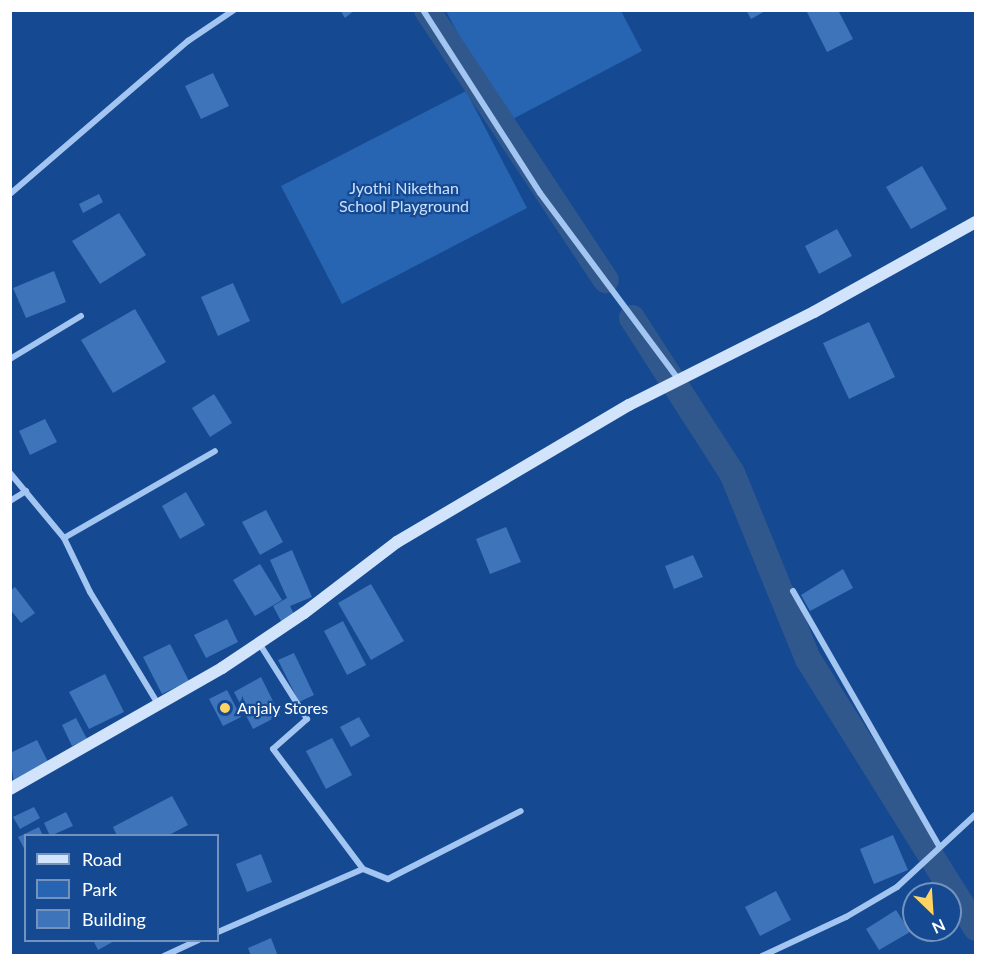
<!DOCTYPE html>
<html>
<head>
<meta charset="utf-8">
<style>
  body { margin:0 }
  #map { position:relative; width:986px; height:966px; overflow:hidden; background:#154a92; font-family:Lato,sans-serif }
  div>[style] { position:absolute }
  .green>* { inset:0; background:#2764b1 }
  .canal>* { height:26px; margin:-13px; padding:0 13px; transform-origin:13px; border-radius:13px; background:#31588d }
  .building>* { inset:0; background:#3d74ba }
  .street>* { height:6px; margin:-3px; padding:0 3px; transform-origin:3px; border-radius:3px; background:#a3c5f1 }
  .secondary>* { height:12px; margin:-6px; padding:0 6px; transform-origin:6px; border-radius:6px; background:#d2e3fc }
  .dots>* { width:16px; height:16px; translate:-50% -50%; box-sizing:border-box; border:3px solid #154a92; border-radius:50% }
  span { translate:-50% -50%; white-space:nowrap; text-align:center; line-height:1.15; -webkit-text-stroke:4.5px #154a92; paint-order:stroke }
  .park-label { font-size:16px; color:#cbe0fc }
  .poi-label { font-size:16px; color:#fff }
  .left { translate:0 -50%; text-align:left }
  .frame { position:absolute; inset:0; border:12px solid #fff; pointer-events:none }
  .legend { position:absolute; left:24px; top:834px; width:195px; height:108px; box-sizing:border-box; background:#154a92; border:2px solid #7392be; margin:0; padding:8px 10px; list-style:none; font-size:18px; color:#fff }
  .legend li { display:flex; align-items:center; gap:12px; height:30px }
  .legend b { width:30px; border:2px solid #7392be }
  .north { position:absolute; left:902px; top:882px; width:60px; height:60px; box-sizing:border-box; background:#154a92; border:2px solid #7392be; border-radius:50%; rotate:155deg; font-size:16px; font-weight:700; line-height:24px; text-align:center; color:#fff }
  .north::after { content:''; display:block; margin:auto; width:21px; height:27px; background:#ffd463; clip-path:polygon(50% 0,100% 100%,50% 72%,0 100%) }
</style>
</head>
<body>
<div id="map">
  <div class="green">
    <i style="clip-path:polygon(446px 11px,621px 11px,642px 51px,505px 123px)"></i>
    <i style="clip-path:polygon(466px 91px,527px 208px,342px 304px,281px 186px)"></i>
  </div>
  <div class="canal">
    <i style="left:427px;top:10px;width:324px;rotate:56.5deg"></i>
    <i style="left:632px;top:318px;width:184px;rotate:57.2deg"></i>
    <i style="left:732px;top:473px;width:201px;rotate:67.8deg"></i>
    <i style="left:808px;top:659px;width:317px;rotate:58deg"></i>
  </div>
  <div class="building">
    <i style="clip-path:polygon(340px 10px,355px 10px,345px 18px)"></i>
    <i style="clip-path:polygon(746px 10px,767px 10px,751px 19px)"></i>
    <i style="clip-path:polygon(806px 10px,838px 10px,853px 39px,827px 52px)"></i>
    <i style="clip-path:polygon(213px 73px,229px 106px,201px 119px,185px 86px)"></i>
    <i style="clip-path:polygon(922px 166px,947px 209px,911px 229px,886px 187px)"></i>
    <i style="clip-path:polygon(99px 194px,103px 202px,83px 213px,79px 204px)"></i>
    <i style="clip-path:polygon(119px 213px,146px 255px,100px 284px,72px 241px)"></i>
    <i style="clip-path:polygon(837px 229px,852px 256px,819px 274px,805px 246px)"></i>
    <i style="clip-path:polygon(54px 271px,66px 302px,26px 318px,13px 288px)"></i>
    <i style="clip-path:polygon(233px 283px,250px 321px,218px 336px,201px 297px)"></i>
    <i style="clip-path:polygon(135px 309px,166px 362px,113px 393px,81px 340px)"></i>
    <i style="clip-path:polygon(869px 322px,895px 377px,849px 399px,823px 343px)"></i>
    <i style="clip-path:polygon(214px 394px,232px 423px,210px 437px,192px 408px)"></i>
    <i style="clip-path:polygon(45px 419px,57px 442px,30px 455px,19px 431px)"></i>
    <i style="clip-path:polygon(186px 492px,205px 525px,180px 539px,162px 506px)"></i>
    <i style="clip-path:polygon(266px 510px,283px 542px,260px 555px,242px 522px)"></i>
    <i style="clip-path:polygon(506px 527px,521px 562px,490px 574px,476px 539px)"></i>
    <i style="clip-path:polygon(292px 550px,312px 597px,290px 606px,295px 616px,282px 623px,273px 606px,287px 598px,270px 560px)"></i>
    <i style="clip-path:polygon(693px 555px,703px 577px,674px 589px,665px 566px)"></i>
    <i style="clip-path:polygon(260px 564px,282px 600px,255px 616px,233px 580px)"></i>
    <i style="clip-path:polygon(843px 569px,853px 588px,810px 611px,801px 595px)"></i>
    <i style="clip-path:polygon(371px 584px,404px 641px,371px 660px,338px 603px)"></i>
    <i style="clip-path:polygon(15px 587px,35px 613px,21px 623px,10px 609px,10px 591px)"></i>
    <i style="clip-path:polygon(227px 619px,238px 642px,206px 658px,194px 635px)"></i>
    <i style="clip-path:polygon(343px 621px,366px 665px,347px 675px,324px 631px)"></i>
    <i style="clip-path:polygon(170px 644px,189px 681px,162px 694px,143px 657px)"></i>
    <i style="clip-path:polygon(294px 653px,314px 695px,299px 702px,278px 660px)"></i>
    <i style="clip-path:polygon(105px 674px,124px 712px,89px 729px,69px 692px)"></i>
    <i style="clip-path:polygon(261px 677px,280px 715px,253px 729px,234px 692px)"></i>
    <i style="clip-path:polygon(227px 690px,241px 717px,223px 726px,209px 699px)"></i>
    <i style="clip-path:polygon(359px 717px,370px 736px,351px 747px,340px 727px)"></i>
    <i style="clip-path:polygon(76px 718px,87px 739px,72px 746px,62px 725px)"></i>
    <i style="clip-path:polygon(332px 738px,352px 775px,326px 789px,306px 751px)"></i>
    <i style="clip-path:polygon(37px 740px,50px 766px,14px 784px,10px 753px)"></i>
    <i style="clip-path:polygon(172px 796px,188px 825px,167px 836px,117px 836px,113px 827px)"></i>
    <i style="clip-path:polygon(34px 807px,40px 818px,20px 829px,13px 817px)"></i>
    <i style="clip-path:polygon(66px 812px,73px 826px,50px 836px,44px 823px)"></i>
    <i style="clip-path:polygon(39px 827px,43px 836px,26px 836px,26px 852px,18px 837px)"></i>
    <i style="clip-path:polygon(893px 835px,908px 870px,874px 884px,860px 849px)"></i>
    <i style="clip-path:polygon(261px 854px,272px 882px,247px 892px,236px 864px)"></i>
    <i style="clip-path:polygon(776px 891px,791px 920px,760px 936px,745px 907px)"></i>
    <i style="clip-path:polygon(896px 910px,910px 932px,879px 950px,866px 929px)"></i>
    <i style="clip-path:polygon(271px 938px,278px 956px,251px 956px,248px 948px)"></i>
    <i style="clip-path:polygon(93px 940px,116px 940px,98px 950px)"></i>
  </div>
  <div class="street">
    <i style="left:423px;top:10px;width:217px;rotate:57.4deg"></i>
    <i style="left:540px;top:193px;width:233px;rotate:53.4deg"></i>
    <i style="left:10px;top:194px;width:235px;rotate:-40.7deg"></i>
    <i style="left:188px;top:41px;width:55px;rotate:-34deg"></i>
    <i style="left:10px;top:359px;width:83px;rotate:-31.2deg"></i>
    <i style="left:10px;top:473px;width:85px;rotate:50.3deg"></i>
    <i style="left:64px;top:538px;width:60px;rotate:64.3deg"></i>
    <i style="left:90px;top:592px;width:131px;rotate:58.7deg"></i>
    <i style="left:10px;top:501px;width:19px;rotate:-32deg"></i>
    <i style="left:64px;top:538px;width:174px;rotate:-29.9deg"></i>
    <i style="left:793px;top:591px;width:294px;rotate:60.2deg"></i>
    <i style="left:259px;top:643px;width:90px;rotate:57.7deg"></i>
    <i style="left:307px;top:719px;width:45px;rotate:138.6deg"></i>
    <i style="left:273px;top:749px;width:150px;rotate:53.1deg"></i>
    <i style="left:218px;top:932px;width:158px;rotate:-23.5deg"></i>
    <i style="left:363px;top:869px;width:27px;rotate:22deg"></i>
    <i style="left:388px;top:879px;width:149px;rotate:-27.1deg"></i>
    <i style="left:164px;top:956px;width:38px;rotate:-25deg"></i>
    <i style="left:762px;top:956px;width:93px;rotate:-24.9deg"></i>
    <i style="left:846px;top:917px;width:59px;rotate:-30.5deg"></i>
    <i style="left:897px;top:887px;width:108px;rotate:-42.7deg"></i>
  </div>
  <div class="secondary">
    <i style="left:10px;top:789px;width:244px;rotate:-29.7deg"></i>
    <i style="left:222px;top:668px;width:99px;rotate:-33.9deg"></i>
    <i style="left:304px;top:613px;width:117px;rotate:-37.4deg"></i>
    <i style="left:397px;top:542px;width:269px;rotate:-30.6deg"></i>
    <i style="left:629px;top:405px;width:207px;rotate:-26.7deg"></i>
    <i style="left:814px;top:312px;width:185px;rotate:-29.1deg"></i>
  </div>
  <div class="dots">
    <i style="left:225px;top:708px;background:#ffd463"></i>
  </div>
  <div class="park-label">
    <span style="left:404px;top:197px">Jyothi Nikethan<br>School Playground</span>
  </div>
  <div class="poi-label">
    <span class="left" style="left:237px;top:708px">Anjaly Stores</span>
  </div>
  <div class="frame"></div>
  <ul class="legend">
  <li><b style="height:8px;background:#d2e3fc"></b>Road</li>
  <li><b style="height:16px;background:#2764b1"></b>Park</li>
  <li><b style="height:16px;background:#3d74ba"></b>Building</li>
  </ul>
  <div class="north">N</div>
</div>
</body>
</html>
